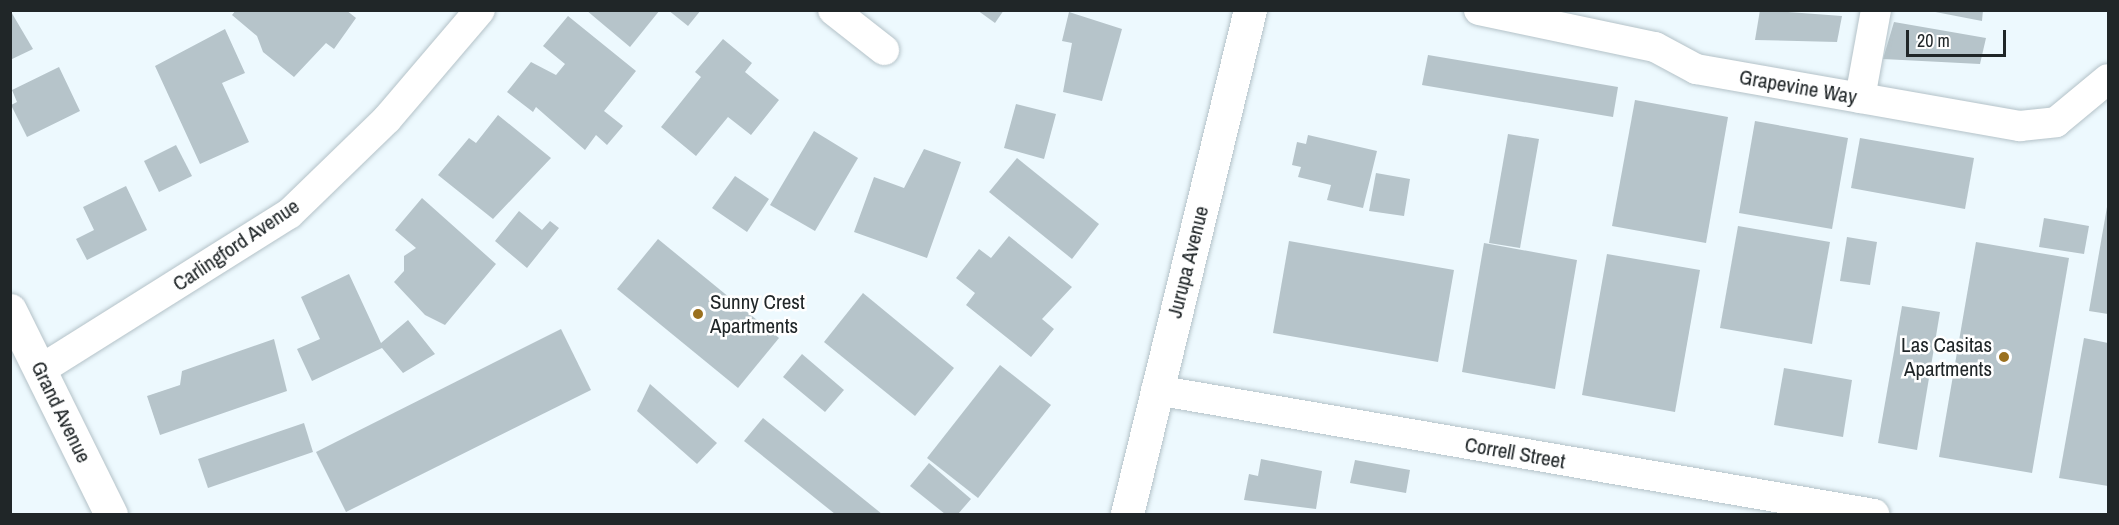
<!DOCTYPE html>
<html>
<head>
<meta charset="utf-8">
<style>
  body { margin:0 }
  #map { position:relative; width:2119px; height:525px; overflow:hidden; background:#edf9fe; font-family:"Archivo Narrow",sans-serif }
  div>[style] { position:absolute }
  .building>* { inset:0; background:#b6c4ca }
  .roads { filter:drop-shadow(0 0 2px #b4c2c8) drop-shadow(0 0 2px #b4c2c8) }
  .street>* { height:30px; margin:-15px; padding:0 15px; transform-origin:15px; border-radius:15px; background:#fff }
  .secondary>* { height:33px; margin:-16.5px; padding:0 16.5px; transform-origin:16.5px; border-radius:16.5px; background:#fff }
  .dots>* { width:16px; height:16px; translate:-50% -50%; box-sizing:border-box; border:3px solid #fff; border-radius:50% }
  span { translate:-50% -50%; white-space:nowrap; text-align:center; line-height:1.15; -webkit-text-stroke:5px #fff; paint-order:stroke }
  .street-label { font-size:21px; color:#202628 }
  .poi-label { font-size:21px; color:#202628 }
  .left { translate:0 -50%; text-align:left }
  .right { translate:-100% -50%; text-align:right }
  .frame { position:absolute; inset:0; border:12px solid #202628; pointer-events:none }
  .scale { position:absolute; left:1906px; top:30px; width:100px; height:27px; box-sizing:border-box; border:3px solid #202628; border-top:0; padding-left:8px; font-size:18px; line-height:21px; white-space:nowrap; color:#202628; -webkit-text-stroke:4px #fff; paint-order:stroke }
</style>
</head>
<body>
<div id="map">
  <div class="building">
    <i style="clip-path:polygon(10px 10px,33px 49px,10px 60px)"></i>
    <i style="clip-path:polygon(236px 10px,346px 10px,356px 18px,334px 49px,326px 43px,294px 77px,263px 52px,257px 36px,232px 15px)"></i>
    <i style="clip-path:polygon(586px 10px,660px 10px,630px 47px)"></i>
    <i style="clip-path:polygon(668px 10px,701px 10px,688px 26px)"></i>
    <i style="clip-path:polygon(977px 10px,1004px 10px,995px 23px)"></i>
    <i style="clip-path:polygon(1760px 10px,1842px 16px,1837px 42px,1755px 40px)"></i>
    <i style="clip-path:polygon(1925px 10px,1983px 10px,1982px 21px)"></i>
    <i style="clip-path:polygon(1069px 12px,1122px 29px,1102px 101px,1063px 92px,1072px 43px,1062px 41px)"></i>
    <i style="clip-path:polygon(568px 16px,636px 71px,604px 111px,623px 126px,607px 145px,596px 135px,585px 150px,536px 107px,533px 112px,507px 92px,531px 62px,556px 75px,565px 64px,543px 46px)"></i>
    <i style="clip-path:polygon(1894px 22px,1986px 38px,1980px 64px,1883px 59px)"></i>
    <i style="clip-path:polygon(225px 29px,245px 73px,222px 83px,249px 142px,200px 164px,155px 66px)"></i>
    <i style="clip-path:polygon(723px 39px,752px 63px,745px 72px,779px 100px,751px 135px,728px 117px,696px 156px,661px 127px,701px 77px,695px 72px)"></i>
    <i style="clip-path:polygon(1428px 55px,1618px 87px,1613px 117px,1422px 85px)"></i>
    <i style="clip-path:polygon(59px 67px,80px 111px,27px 137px,11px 105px,17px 102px,12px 90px)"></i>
    <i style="clip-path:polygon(1635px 100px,1728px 117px,1706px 243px,1612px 226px)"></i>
    <i style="clip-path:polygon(1016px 104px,1056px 114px,1044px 159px,1004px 148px)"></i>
    <i style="clip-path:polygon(498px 115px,551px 158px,493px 219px,438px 175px,469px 138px,476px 143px)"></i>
    <i style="clip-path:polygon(1755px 121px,1848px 138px,1832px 229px,1739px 213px)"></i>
    <i style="clip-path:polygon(814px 131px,858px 158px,815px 231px,770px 205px)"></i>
    <i style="clip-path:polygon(1508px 134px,1539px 139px,1520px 248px,1489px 243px)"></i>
    <i style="clip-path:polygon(1308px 135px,1377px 151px,1363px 208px,1327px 200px,1331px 185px,1298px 177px,1301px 167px,1292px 165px,1297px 142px,1306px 144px)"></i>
    <i style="clip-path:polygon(1860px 138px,1974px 158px,1965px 209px,1851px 188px)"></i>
    <i style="clip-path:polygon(176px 145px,192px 176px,159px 192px,144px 161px)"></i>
    <i style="clip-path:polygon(924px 149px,961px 162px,927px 258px,854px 232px,874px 177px,904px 188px)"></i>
    <i style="clip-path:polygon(1017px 158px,1099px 224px,1072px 259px,989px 192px)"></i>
    <i style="clip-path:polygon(1376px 173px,1410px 179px,1404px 216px,1369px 211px)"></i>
    <i style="clip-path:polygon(735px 176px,769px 199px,747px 232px,712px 208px)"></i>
    <i style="clip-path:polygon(126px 186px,147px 230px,87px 260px,76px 239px,94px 230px,83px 207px)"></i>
    <i style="clip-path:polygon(422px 198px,496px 264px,445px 325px,425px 315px,394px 282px,404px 271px,404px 256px,416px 248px,395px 230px)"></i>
    <i style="clip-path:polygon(2107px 207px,2108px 208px,2108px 314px,2089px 311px)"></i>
    <i style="clip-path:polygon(519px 211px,542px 230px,550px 221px,559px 228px,527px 268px,495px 241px)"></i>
    <i style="clip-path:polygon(2044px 218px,2089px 226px,2084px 254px,2039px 247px)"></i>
    <i style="clip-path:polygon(1738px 226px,1830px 242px,1812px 344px,1720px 328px)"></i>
    <i style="clip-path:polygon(1009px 236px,1072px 287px,1042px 319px,1054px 329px,1031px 357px,966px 305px,975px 293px,956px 278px,979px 249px,991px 258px)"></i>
    <i style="clip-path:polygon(1847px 237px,1877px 242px,1870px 285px,1840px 281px)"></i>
    <i style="clip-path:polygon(658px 239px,779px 338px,738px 388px,617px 289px)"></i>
    <i style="clip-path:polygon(1289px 241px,1454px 270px,1438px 362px,1273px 333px)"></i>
    <i style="clip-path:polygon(1976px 242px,2069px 258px,2032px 473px,1939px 457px)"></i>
    <i style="clip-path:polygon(1484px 243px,1577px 260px,1555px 389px,1462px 372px)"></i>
    <i style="clip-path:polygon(1607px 254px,1700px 270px,1675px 412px,1582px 395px)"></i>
    <i style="clip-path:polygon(349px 274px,381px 343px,408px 320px,435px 354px,403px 373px,382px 348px,312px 381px,297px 349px,320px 339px,301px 297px)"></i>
    <i style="clip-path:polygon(863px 293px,954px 368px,915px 416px,824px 342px)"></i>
    <i style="clip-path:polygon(1902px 306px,1940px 312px,1917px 450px,1878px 443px)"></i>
    <i style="clip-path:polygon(561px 329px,591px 390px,346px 512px,316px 452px)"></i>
    <i style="clip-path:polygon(2084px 338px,2108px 343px,2108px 486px,2059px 478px)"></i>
    <i style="clip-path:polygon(274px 339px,287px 391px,160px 435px,147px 396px,180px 385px,182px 371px)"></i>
    <i style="clip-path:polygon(802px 354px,844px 390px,825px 412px,783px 377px)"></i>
    <i style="clip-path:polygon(1000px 365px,1051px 405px,978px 498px,927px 458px)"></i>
    <i style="clip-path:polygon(1784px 368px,1852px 380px,1843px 437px,1774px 425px)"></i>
    <i style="clip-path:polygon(650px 384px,717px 443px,697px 464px,637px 411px)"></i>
    <i style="clip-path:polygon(763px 418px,882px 514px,835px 514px,744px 441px)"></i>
    <i style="clip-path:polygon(304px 423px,313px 452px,208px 488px,198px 459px)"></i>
    <i style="clip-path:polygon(1261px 459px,1322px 471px,1316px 509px,1244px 500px,1249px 474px,1258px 476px)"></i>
    <i style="clip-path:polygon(1355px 460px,1410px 470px,1406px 493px,1350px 483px)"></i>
    <i style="clip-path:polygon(929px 463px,971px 499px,958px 514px,945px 514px,910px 486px)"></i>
  </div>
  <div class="roads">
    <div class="street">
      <i style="left:833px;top:10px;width:65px;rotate:38.1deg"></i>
      <i style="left:1479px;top:10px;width:180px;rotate:11.9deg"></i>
      <i style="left:1655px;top:47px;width:47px;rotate:28.2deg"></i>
      <i style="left:1696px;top:69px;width:329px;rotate:10deg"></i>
      <i style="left:2020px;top:126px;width:36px;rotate:-6deg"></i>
      <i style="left:2056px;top:122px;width:67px;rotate:-39.6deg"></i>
      <i style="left:1860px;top:98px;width:89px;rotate:-79.7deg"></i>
      <i style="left:40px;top:370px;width:294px;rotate:-32.1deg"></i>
      <i style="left:289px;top:214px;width:136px;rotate:-44.1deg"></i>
      <i style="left:387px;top:119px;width:143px;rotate:-49.5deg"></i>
      <i style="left:1156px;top:390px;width:729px;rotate:9.8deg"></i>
    </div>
    <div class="secondary">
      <i style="left:10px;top:310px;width:228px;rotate:63.7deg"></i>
      <i style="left:1127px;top:514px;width:519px;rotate:-76.29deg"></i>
    </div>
  </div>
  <div class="dots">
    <i style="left:698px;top:314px;background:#9a701e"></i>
    <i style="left:2004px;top:357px;background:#9a701e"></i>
  </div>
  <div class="street-label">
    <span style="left:1798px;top:87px;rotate:10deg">Grapevine Way</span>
    <span style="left:236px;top:245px;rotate:-34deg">Carlingford Avenue</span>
    <span style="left:1188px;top:262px;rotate:-76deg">Jurupa Avenue</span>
    <span style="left:61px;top:412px;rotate:64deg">Grand Avenue</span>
    <span style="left:1515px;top:453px;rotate:10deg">Correll Street</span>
  </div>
  <div class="poi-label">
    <span class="left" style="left:710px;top:314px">Sunny Crest<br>Apartments</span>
    <span class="right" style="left:1992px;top:357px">Las Casitas<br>Apartments</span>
  </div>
  <div class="frame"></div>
  <div class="scale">20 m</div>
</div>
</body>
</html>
